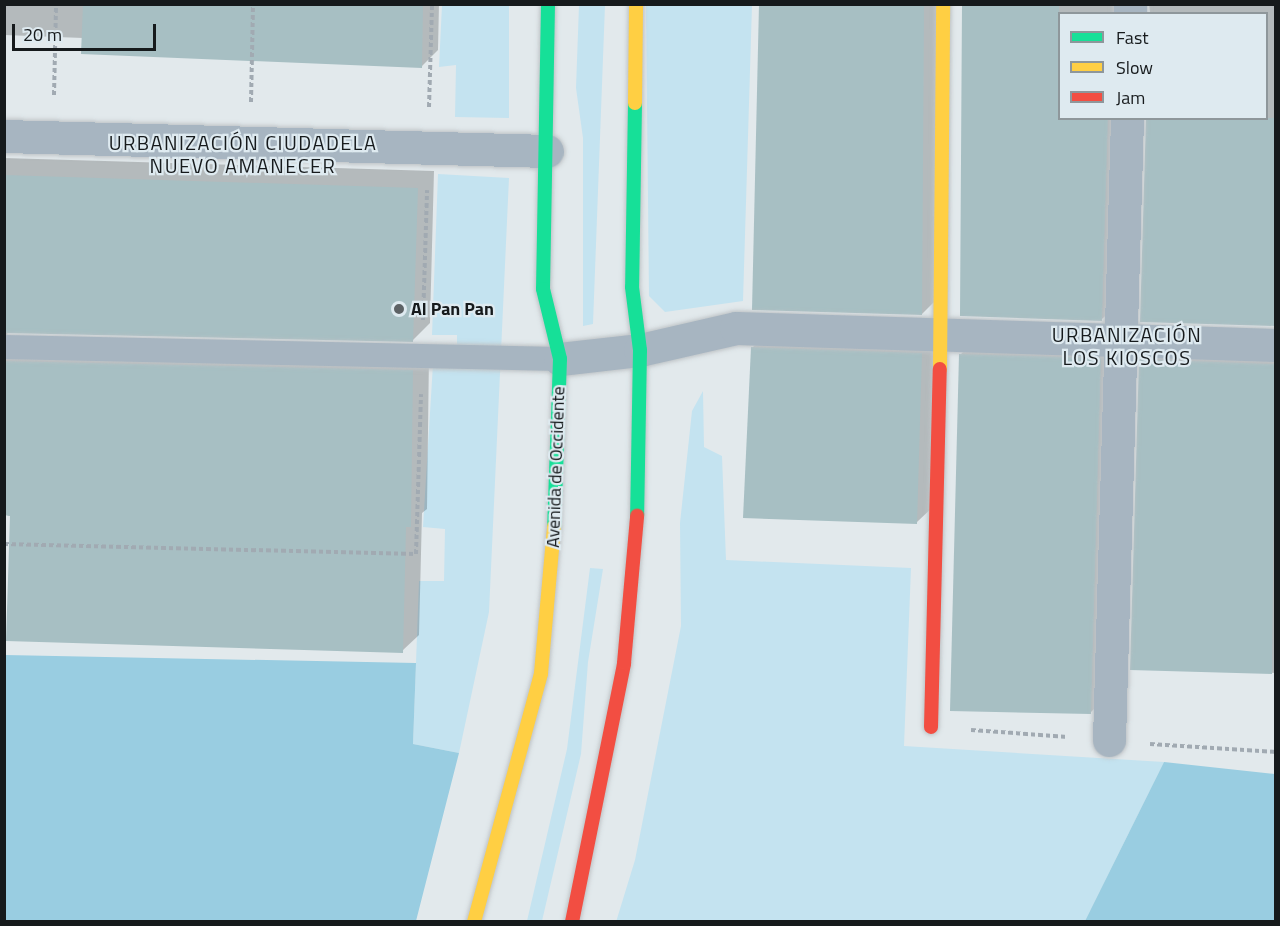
<!DOCTYPE html>
<html>
<head>
<meta charset="utf-8">
<style>
  body { margin:0 }
  #map { position:relative; width:1280px; height:926px; overflow:hidden; background:#e2e9ec; font-family:"Titillium Web",sans-serif }
  div>[style] { position:absolute }
  .green>* { inset:0; background:#c4e3f0 }
  .forest>* { inset:0; background:#99cde1 }
  .shadow>* { inset:0; background:#0003 }
  .building>* { inset:0; background:#a7bfc3 }
  .path>* { height:4px; margin-top:-2px; transform-origin:0; background:repeating-linear-gradient(90deg,#a1aab2 0 4.5px,transparent 0 7.5px) }
  .roads { filter:drop-shadow(0 0 2px #bec3c6) drop-shadow(0 0 2px #bec3c6) }
  .lane>* { height:24px; margin:-12px; padding:0 12px; transform-origin:12px; border-radius:12px; background:#a7b5c1 }
  .street>* { height:33px; margin:-16.5px; padding:0 16.5px; transform-origin:16.5px; border-radius:16.5px; background:#a7b5c1 }
  .fast>* { height:14px; margin:-7px; padding:0 7px; transform-origin:7px; border-radius:7px; background:#16e098 }
  .slow>* { height:14px; margin:-7px; padding:0 7px; transform-origin:7px; border-radius:7px; background:#ffcf43 }
  .jam>* { height:14px; margin:-7px; padding:0 7px; transform-origin:7px; border-radius:7px; background:#f24e42 }
  .dots>* { width:16px; height:16px; translate:-50% -50%; box-sizing:border-box; border:3px solid #deeaf0; border-radius:50% }
  span { translate:-50% -50%; white-space:nowrap; text-align:center; line-height:1.15; -webkit-text-stroke:4.5px #deeaf0; paint-order:stroke }
  .poi-label { font-size:18px; color:#161a1c; font-weight:700 }
  .left { translate:0 -50%; text-align:left }
  .street-label { font-size:18px; color:#161a1c }
  .neighbourhood-label { font-size:20px; color:#161a1c; letter-spacing:1.5px }
  .frame { position:absolute; inset:0; border:6px solid #161a1c; pointer-events:none }
  .legend { position:absolute; left:1058px; top:12px; width:210px; height:108px; box-sizing:border-box; background:#deeaf0; border:2px solid #8e979b; margin:0; padding:8px 10px; list-style:none; font-size:18px; color:#161a1c }
  .legend li { display:flex; align-items:center; gap:12px; height:30px }
  .legend b { width:30px; border:2px solid #8e979b }
  .scale { position:absolute; left:12px; top:24px; width:144px; height:27px; box-sizing:border-box; border:3px solid #161a1c; border-top:0; padding-left:8px; font-size:18px; line-height:21px; white-space:nowrap; color:#161a1c; -webkit-text-stroke:4px #deeaf0; paint-order:stroke }
</style>
</head>
<body>
<div id="map">
  <div class="green">
    <i style="clip-path:polygon(442px 5px,509px 5px,509px 118px,455px 117px,456px 65px,439px 67px)"></i>
    <i style="clip-path:polygon(579px 5px,605px 5px,593px 324px,583px 326px,583px 138px,576px 88px)"></i>
    <i style="clip-path:polygon(646px 5px,752px 5px,743px 301px,665px 312px,649px 296px)"></i>
    <i style="clip-path:polygon(438px 174px,509px 178px,489px 612px,459px 753px,413px 744px,419px 581px,444px 581px,445px 529px,423px 527px,433px 364px,457px 363px,457px 335px,432px 335px)"></i>
    <i style="clip-path:polygon(703px 391px,704px 447px,722px 456px,726px 560px,911px 568px,904px 746px,1164px 762px,1085px 921px,616px 922px,635px 860px,681px 626px,680px 523px,692px 411px)"></i>
    <i style="clip-path:polygon(590px 568px,603px 569px,588px 662px,581px 754px,542px 921px,527px 921px,567px 749px)"></i>
  </div>
  <div class="forest">
    <i style="clip-path:polygon(5px 655px,416px 663px,413px 744px,459px 753px,416px 921px,5px 921px)"></i>
    <i style="clip-path:polygon(1164px 762px,1275px 774px,1275px 921px,1085px 921px)"></i>
  </div>
  <div class="shadow">
    <i style="clip-path:polygon(4px 4px,439px 4px,438px 50px,421px 67px,83px 38px,4px 35px)"></i>
    <i style="clip-path:polygon(760px 4px,940px 4px,939px 297px,922px 314px)"></i>
    <i style="clip-path:polygon(963px 4px,1130px 4px,1141px 14px,1060px 14px,1060px 118px,1124px 118px,1119px 303px,1102px 319px)"></i>
    <i style="clip-path:polygon(1149px 4px,1276px 4px,1276px 325px,1141px 321px,1266px 118px,1266px 14px,1150px 14px)"></i>
    <i style="clip-path:polygon(4px 158px,434px 171px,430px 323px,413px 340px,7px 331px,8px 338px,429px 354px,427px 509px,422px 513px,419px 635px,402px 651px,4px 514px)"></i>
    <i style="clip-path:polygon(769px 331px,938px 336px,934px 506px,917px 522px,752px 348px)"></i>
    <i style="clip-path:polygon(978px 338px,1117px 342px,1107px 696px,1090px 713px,961px 354px)"></i>
    <i style="clip-path:polygon(1157px 343px,1276px 347px,1276px 673px,1131px 669px,1140px 360px)"></i>
  </div>
  <div class="building">
    <i style="clip-path:polygon(83px 4px,423px 4px,422px 68px,81px 54px)"></i>
    <i style="clip-path:polygon(759px 4px,924px 4px,922px 315px,752px 310px)"></i>
    <i style="clip-path:polygon(962px 4px,1059px 4px,1059px 118px,1108px 118px,1102px 321px,960px 316px)"></i>
    <i style="clip-path:polygon(1146px 118px,1275px 118px,1275px 326px,1140px 322px)"></i>
    <i style="clip-path:polygon(4px 175px,418px 188px,413px 342px,4px 333px)"></i>
    <i style="clip-path:polygon(751px 347px,922px 353px,917px 524px,743px 518px)"></i>
    <i style="clip-path:polygon(959px 354px,1101px 358px,1091px 714px,950px 711px)"></i>
    <i style="clip-path:polygon(1139px 359px,1275px 364px,1272px 674px,1130px 670px)"></i>
    <i style="clip-path:polygon(4px 361px,413px 370px,411px 527px,406px 527px,403px 653px,6px 641px,10px 516px,4px 515px)"></i>
  </div>
  <div class="path">
    <i style="left:54px;top:95px;width:91px;rotate:-88.7deg"></i>
    <i style="left:251px;top:102px;width:98px;rotate:-88.8deg"></i>
    <i style="left:429px;top:107px;width:103px;rotate:-88.3deg"></i>
    <i style="left:423px;top:320px;width:130px;rotate:-88.2deg"></i>
    <i style="left:4px;top:544px;width:412px;rotate:1.4deg"></i>
    <i style="left:416px;top:554px;width:160px;rotate:-88.2deg"></i>
    <i style="left:971px;top:730px;width:97px;rotate:4.1deg"></i>
    <i style="left:1150px;top:744px;width:126px;rotate:3.6deg"></i>
  </div>
  <div class="roads">
    <div class="lane">
      <i style="left:4px;top:347px;width:556px;rotate:1.24deg"></i>
    </div>
    <div class="street">
      <i style="left:1130px;top:14px;width:10px;rotate:-90deg"></i>
      <i style="left:4px;top:136px;width:543px;rotate:1.58deg"></i>
      <i style="left:560px;top:359px;width:81px;rotate:-6.4deg"></i>
      <i style="left:640px;top:350px;width:98px;rotate:-12.9deg"></i>
      <i style="left:736px;top:328px;width:540px;rotate:1.8deg"></i>
      <i style="left:1109px;top:740px;width:622px;rotate:-88.34deg"></i>
    </div>
    <div class="fast">
      <i style="left:548px;top:4px;width:285px;rotate:91deg"></i>
      <i style="left:543px;top:289px;width:72px;rotate:76.3deg"></i>
      <i style="left:560px;top:359px;width:168px;rotate:92deg"></i>
      <i style="left:635px;top:103px;width:184px;rotate:90.9deg"></i>
      <i style="left:632px;top:287px;width:64px;rotate:82.8deg"></i>
      <i style="left:640px;top:350px;width:166px;rotate:91deg"></i>
    </div>
    <div class="slow">
      <i style="left:635px;top:103px;width:99px;rotate:-89.4deg"></i>
      <i style="left:940px;top:369px;width:365px;rotate:-89.5deg"></i>
      <i style="left:474px;top:922px;width:258px;rotate:-74.9deg"></i>
      <i style="left:541px;top:673px;width:147px;rotate:-84.9deg"></i>
    </div>
    <div class="jam">
      <i style="left:931px;top:727px;width:358px;rotate:-88.6deg"></i>
      <i style="left:572px;top:922px;width:264px;rotate:-78.6deg"></i>
      <i style="left:624px;top:663px;width:148px;rotate:-84.9deg"></i>
    </div>
  </div>
  <div class="dots">
    <i style="left:399px;top:309px;background:#5d6265"></i>
  </div>
  <div class="poi-label">
    <span class="left" style="left:411px;top:309px">Al Pan Pan</span>
  </div>
  <div class="street-label">
    <span style="left:556px;top:467px;rotate:-88deg">Avenida de Occidente</span>
  </div>
  <div class="neighbourhood-label">
    <span style="left:243px;top:154px">URBANIZACIÓN CIUDADELA<br>NUEVO AMANECER</span>
    <span style="left:1127px;top:346px">URBANIZACIÓN<br>LOS KIOSCOS</span>
  </div>
  <div class="frame"></div>
  <ul class="legend">
  <li><b style="height:8px;background:#16e098"></b>Fast</li>
  <li><b style="height:8px;background:#ffcf43"></b>Slow</li>
  <li><b style="height:8px;background:#f24e42"></b>Jam</li>
  </ul>
  <div class="scale">20 m</div>
</div>
</body>
</html>
